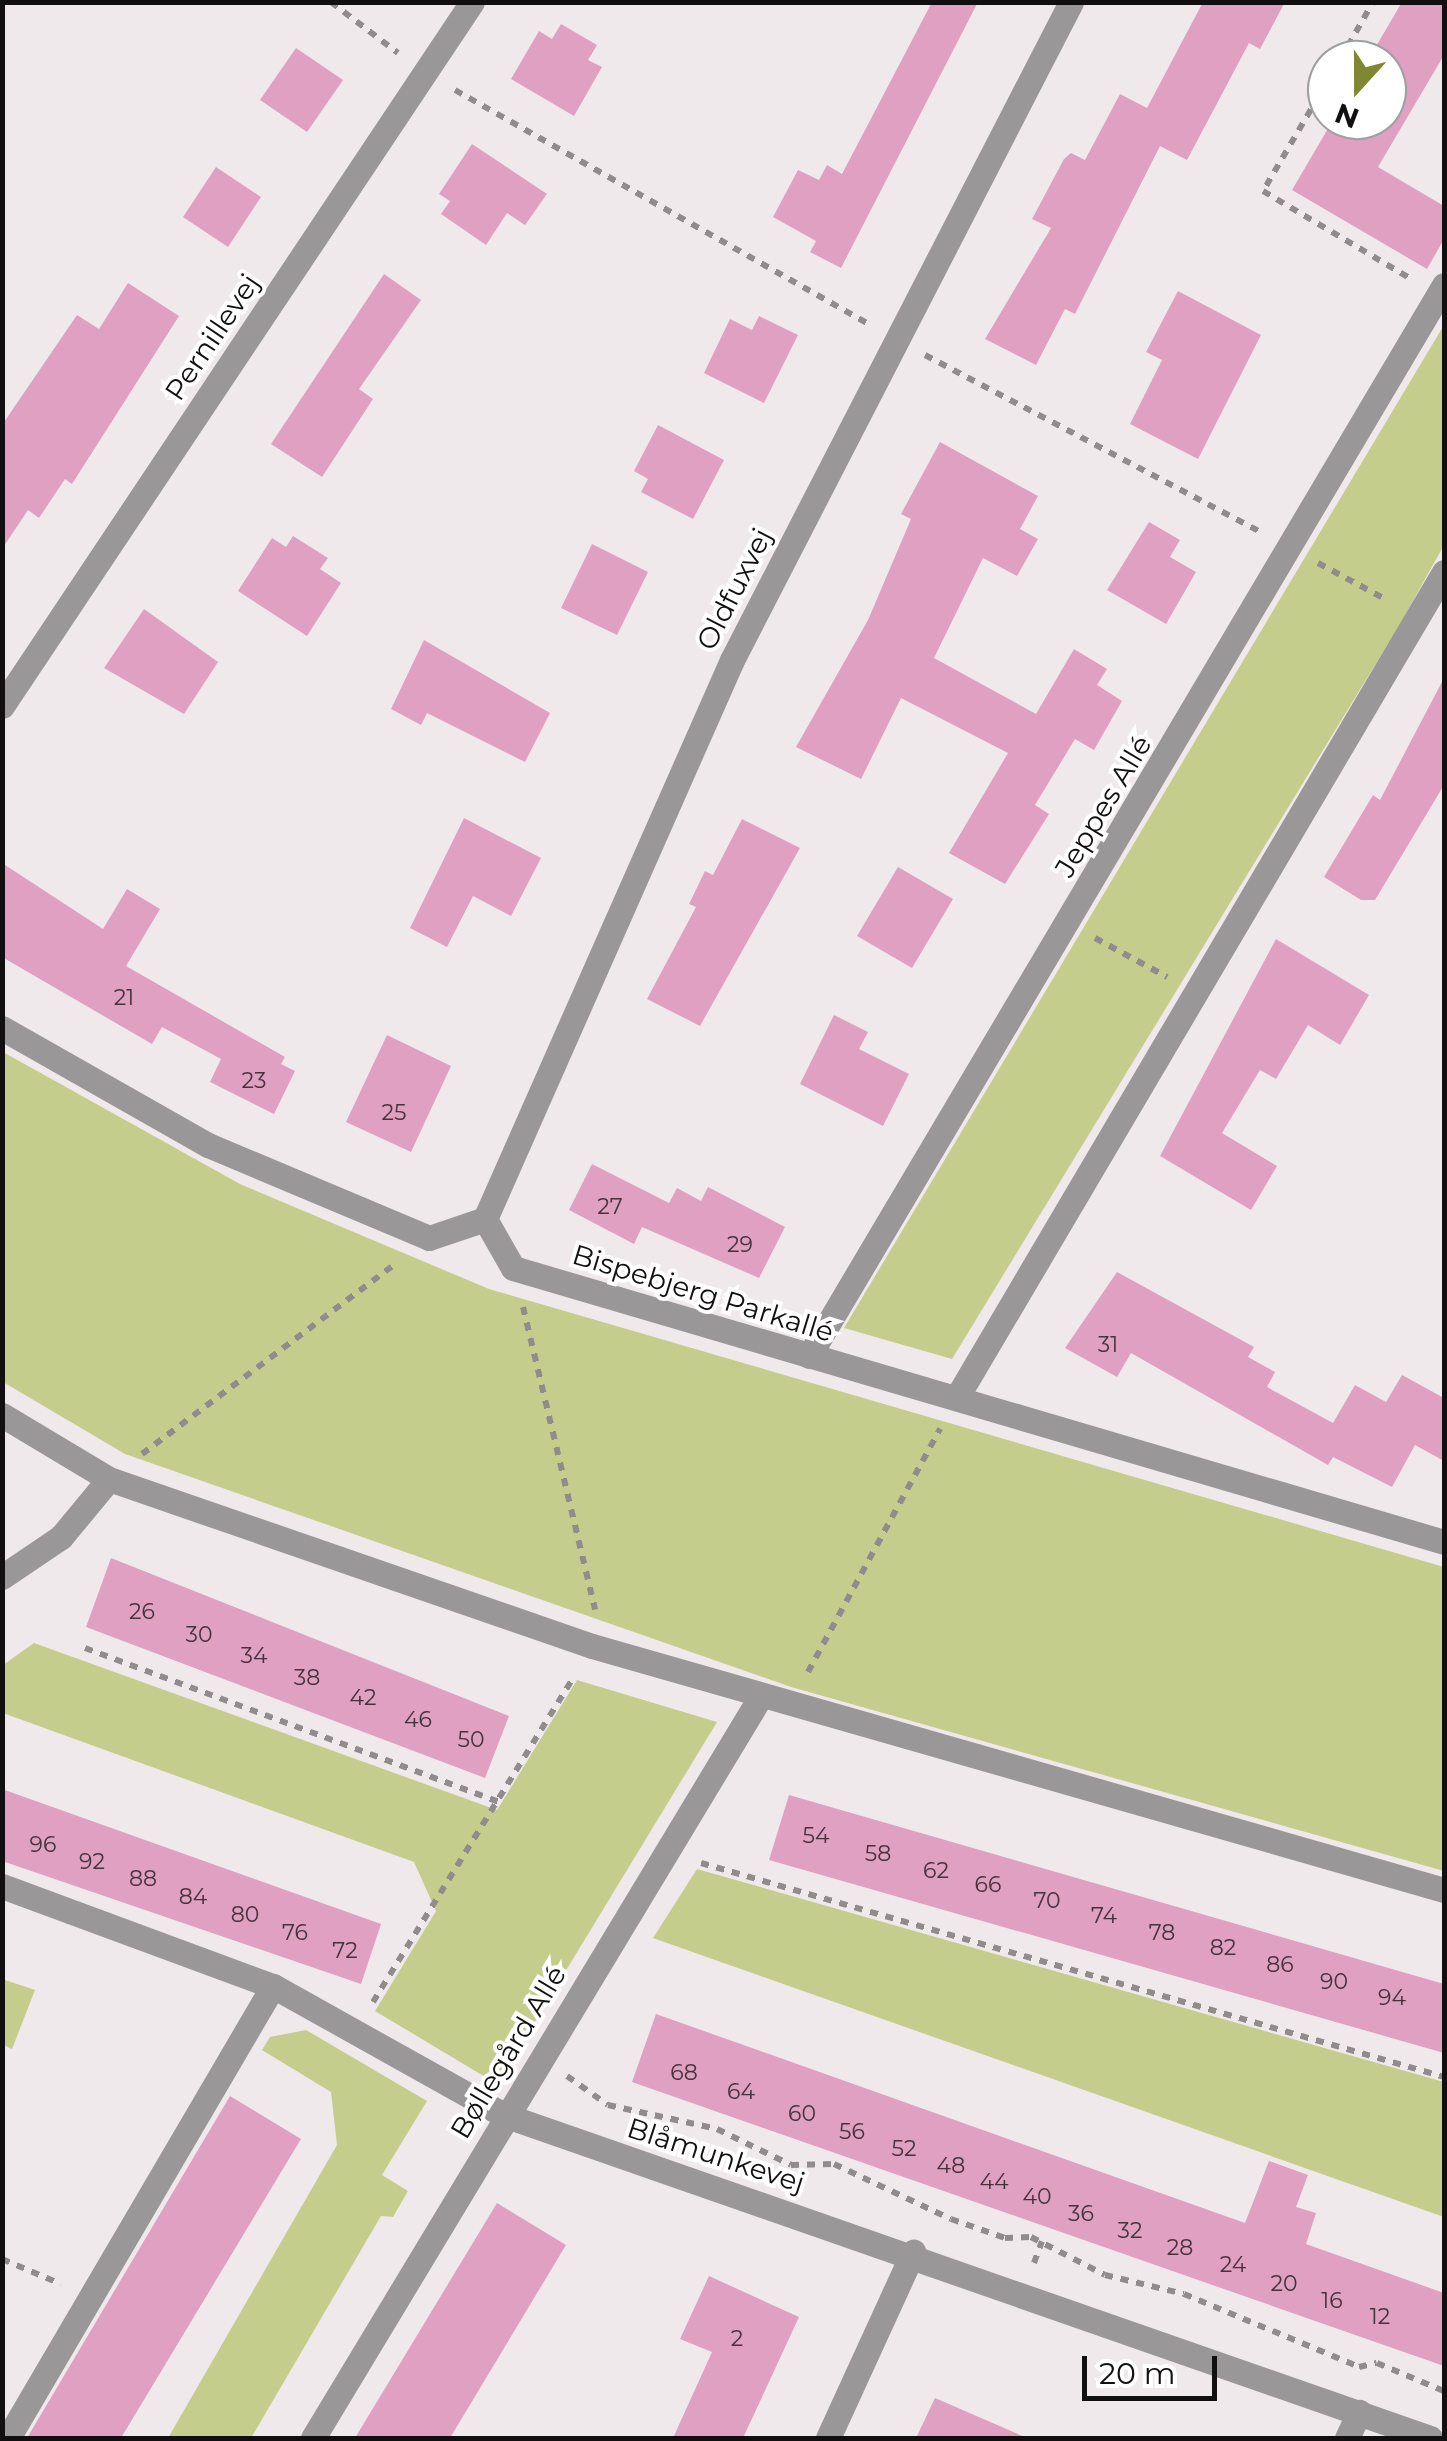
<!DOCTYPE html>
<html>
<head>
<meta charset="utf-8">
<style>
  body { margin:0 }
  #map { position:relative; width:1447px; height:2441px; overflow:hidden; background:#f0e9ec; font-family:Montserrat,sans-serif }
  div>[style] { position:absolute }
  .green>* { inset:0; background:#c5cd8c }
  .building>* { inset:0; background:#e0a0c2 }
  .path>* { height:6px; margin-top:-3px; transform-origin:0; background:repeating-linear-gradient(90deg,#908c8e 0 8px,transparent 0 16px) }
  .minor>* { height:25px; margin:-12.5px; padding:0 12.5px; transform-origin:12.5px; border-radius:12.5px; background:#9a9798 }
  span { translate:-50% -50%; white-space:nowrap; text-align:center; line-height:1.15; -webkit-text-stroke:8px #fff; paint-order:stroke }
  .number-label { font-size:22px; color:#45333c }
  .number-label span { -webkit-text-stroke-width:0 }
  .street-label { font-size:28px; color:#110f10 }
  .frame { position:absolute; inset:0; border:5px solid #110f10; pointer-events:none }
  .north { position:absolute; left:1307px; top:40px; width:100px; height:100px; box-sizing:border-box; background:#fff; border:2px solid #a09f9f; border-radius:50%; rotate:201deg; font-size:28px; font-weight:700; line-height:40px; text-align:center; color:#110f10 }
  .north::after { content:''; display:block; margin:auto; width:35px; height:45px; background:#7f8733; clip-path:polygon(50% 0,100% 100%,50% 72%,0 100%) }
  .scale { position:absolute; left:1082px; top:2356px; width:135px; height:45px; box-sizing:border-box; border:5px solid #110f10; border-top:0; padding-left:12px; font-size:30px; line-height:35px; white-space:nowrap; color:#110f10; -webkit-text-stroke:8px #fff; paint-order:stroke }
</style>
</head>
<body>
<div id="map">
  <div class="green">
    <i style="clip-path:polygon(1444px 325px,1444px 545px,1400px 624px,952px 1359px,844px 1328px)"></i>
    <i style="clip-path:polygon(3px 1052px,240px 1184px,489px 1289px,1444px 1567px,1444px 1871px,791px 1687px,125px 1454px,3px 1382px)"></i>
    <i style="clip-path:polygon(34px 1643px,497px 1810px,577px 1680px,717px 1722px,497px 2084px,375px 2011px,436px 1911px,414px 1862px,3px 1713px,3px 1665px)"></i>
    <i style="clip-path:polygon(697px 1869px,1444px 2082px,1444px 2217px,653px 1938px)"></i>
    <i style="clip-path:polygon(2px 1979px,35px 1990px,12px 2049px,3px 2045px)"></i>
    <i style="clip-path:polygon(306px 2030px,427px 2101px,382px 2175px,408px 2191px,393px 2217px,381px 2216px,251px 2438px,168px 2438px,337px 2145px,331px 2092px,262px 2050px,270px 2037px)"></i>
  </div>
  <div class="building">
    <i style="clip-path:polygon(932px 2px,978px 2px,841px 268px,810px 252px,816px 241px,773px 217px,798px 170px,819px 180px,827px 165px,842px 174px)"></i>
    <i style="clip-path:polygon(1203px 2px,1285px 2px,1260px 49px,1249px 43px,1187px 160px,1160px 146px,1075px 314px,1065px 309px,1036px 365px,985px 339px,1051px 228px,1032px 219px,1064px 159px,1071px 153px,1085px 160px,1120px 94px,1147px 108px)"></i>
    <i style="clip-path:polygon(1402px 2px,1444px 2px,1444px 55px,1378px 167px,1444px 206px,1444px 239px,1427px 269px,1292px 190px,1333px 120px,1387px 120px,1387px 60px,1368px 60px)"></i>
    <i style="clip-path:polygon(561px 24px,597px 45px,588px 60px,602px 67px,574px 116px,511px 79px,539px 31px,552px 39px)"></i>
    <i style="clip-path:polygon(296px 48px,343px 80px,307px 132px,260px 100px)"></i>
    <i style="clip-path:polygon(472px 144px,547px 194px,525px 225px,507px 213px,486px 245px,441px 214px,450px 201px,439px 194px)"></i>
    <i style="clip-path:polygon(216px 167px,261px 197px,228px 247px,183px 217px)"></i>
    <i style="clip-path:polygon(384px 274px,421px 300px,359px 389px,373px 399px,322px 477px,271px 444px)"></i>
    <i style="clip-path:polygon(128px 283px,179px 316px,72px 484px,65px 479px,39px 518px,28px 510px,2px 549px,2px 425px,77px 315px,99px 329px)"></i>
    <i style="clip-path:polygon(1178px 291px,1261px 335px,1198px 459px,1130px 424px,1162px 360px,1146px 352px)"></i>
    <i style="clip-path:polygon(759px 316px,798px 335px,764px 403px,704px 373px,730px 319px,752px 330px)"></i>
    <i style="clip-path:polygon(658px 425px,724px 460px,693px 519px,641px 492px,648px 479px,634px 471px)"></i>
    <i style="clip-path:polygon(940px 442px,1038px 496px,1020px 529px,1038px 539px,1017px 576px,983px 558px,934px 658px,1036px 714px,1074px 649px,1107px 669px,1097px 685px,1122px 701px,1094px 750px,1075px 739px,1035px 805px,1049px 814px,1005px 884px,949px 853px,1008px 753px,901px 698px,861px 779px,796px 747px,868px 620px,911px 519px,901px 514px)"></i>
    <i style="clip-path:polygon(1149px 522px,1180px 540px,1170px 557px,1196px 572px,1166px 624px,1107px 590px)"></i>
    <i style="clip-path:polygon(293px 536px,328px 558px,320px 569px,341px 583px,307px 636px,238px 591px,272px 538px,286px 547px)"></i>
    <i style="clip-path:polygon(592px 544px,648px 572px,617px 635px,561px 608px)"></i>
    <i style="clip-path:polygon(144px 609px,218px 662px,184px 714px,104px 668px)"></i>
    <i style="clip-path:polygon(424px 640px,550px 713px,525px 762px,427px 713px,421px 725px,391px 709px)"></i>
    <i style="clip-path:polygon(1444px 678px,1444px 785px,1375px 900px,1361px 900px,1324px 877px,1373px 795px,1380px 800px)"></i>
    <i style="clip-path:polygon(464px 818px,541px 858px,511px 916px,473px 896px,447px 947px,410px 928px)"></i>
    <i style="clip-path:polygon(742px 819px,800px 848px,700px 1026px,647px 999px,696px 907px,689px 904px,705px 871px,713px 875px)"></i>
    <i style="clip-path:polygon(2px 863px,103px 929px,127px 889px,160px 909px,126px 966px,285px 1057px,281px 1064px,295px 1071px,274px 1114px,210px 1082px,221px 1059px,162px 1027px,152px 1044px,2px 957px)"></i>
    <i style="clip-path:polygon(898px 867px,953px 899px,912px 968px,857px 936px)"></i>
    <i style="clip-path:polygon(1276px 939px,1369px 995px,1340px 1045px,1308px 1025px,1276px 1079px,1260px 1070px,1222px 1133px,1277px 1166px,1251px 1210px,1160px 1156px)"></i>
    <i style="clip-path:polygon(834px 1015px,868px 1032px,859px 1049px,909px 1074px,883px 1126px,800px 1084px)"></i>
    <i style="clip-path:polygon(387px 1035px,451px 1066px,411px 1152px,346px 1122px)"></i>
    <i style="clip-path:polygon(592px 1164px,669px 1203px,677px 1188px,701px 1201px,708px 1187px,785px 1227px,759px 1278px,642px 1227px,634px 1244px,569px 1210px)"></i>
    <i style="clip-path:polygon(1117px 1272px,1254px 1347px,1248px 1357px,1275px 1372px,1267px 1387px,1333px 1423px,1355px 1385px,1386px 1402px,1402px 1375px,1444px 1398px,1444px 1461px,1415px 1445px,1392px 1487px,1333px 1457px,1328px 1465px,1131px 1353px,1117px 1377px,1065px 1348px)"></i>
    <i style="clip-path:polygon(111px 1558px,509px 1716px,485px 1778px,86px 1627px)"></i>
    <i style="clip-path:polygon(2px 1789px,381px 1924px,361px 1984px,2px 1861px)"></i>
    <i style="clip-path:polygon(789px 1795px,1444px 1984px,1444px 2053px,769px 1860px)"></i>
    <i style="clip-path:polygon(656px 2014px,1245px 2223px,1269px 2161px,1308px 2175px,1296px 2207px,1316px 2213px,1306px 2244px,1444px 2293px,1444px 2366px,632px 2082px)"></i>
    <i style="clip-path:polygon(230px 2096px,301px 2139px,121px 2438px,27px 2438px)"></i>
    <i style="clip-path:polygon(497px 2203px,566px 2245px,450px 2438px,355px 2438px)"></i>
    <i style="clip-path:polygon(709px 2276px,799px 2317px,743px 2438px,673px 2438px,712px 2352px,680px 2339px)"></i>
    <i style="clip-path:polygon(935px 2398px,1027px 2438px,916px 2438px)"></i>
  </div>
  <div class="path">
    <i style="left:331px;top:2px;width:84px;rotate:37.3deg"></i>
    <i style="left:1340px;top:60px;width:67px;rotate:-60.4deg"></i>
    <i style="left:1327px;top:82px;width:126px;rotate:120.4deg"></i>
    <i style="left:1263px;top:191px;width:172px;rotate:30.7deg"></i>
    <i style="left:455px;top:90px;width:477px;rotate:29.5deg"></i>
    <i style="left:925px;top:355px;width:378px;rotate:27.8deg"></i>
    <i style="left:1318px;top:563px;width:78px;rotate:28.2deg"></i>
    <i style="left:1095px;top:938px;width:82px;rotate:28.4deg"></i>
    <i style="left:523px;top:1307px;width:311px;rotate:76.6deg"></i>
    <i style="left:142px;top:1454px;width:318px;rotate:-36.9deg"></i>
    <i style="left:85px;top:1648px;width:445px;rotate:20.4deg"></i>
    <i style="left:808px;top:1672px;width:277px;rotate:-61.5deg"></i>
    <i style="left:701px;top:1863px;width:773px;rotate:16.07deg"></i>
    <i style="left:373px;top:2002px;width:382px;rotate:-58.3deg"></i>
    <i style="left:567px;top:2076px;width:50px;rotate:35.3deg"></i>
    <i style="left:608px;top:2105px;width:112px;rotate:12.4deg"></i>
    <i style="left:717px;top:2129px;width:82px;rotate:25.9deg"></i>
    <i style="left:791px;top:2165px;width:43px;rotate:-1.3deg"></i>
    <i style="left:834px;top:2164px;width:129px;rotate:25.2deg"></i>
    <i style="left:951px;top:2219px;width:57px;rotate:19.4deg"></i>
    <i style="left:1005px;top:2238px;width:26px;rotate:-2deg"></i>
    <i style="left:1031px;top:2237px;width:83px;rotate:27.2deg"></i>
    <i style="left:1105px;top:2275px;width:81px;rotate:13.5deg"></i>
    <i style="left:1184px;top:2294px;width:190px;rotate:22.6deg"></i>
    <i style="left:1359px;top:2367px;width:18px;rotate:-13deg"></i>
    <i style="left:1377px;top:2363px;width:73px;rotate:22.7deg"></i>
    <i style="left:2px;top:2259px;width:64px;rotate:23deg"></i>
    <i style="left:1034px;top:2263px;width:23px;rotate:-70deg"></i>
  </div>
  <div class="minor">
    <i style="left:2px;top:706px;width:846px;rotate:-56.27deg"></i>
    <i style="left:2px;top:1028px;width:237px;rotate:29.6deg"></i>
    <i style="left:208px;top:1145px;width:240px;rotate:22.8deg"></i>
    <i style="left:429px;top:1238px;width:59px;rotate:-18.7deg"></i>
    <i style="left:485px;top:1219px;width:611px;rotate:-66.16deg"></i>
    <i style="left:732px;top:660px;width:740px;rotate:-62.74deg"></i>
    <i style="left:485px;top:1219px;width:56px;rotate:60.3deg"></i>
    <i style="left:513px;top:1268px;width:970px;rotate:16.4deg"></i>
    <i style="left:809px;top:1356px;width:1245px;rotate:-59.34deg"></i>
    <i style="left:957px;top:1397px;width:958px;rotate:-59.45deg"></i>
    <i style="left:2px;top:1415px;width:125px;rotate:30.9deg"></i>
    <i style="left:109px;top:1479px;width:511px;rotate:19.07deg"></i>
    <i style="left:592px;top:1646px;width:886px;rotate:15.98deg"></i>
    <i style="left:2px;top:1577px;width:71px;rotate:-34.1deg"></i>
    <i style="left:61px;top:1537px;width:75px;rotate:-50.4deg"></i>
    <i style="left:2px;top:1886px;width:289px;rotate:20.3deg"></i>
    <i style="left:273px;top:1986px;width:265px;rotate:29.2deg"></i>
    <i style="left:504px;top:2115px;width:981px;rotate:19.23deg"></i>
    <i style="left:8px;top:2438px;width:524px;rotate:-59.62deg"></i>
    <i style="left:313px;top:2438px;width:863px;rotate:-58.89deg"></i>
    <i style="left:828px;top:2438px;width:205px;rotate:-65.4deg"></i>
    <i style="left:1347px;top:2438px;width:29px;rotate:-65deg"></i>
  </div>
  <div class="number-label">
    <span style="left:124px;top:998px">21</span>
    <span style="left:254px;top:1081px">23</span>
    <span style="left:394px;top:1113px">25</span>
    <span style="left:610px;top:1207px">27</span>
    <span style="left:740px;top:1245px">29</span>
    <span style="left:1108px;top:1345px">31</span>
    <span style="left:142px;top:1612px">26</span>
    <span style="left:199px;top:1635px">30</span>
    <span style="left:254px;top:1656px">34</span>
    <span style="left:307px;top:1678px">38</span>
    <span style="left:363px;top:1698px">42</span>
    <span style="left:418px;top:1720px">46</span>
    <span style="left:471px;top:1740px">50</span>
    <span style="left:816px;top:1836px">54</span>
    <span style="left:43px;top:1845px">96</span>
    <span style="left:878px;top:1854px">58</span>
    <span style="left:92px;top:1862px">92</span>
    <span style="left:936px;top:1871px">62</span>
    <span style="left:143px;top:1879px">88</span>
    <span style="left:988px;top:1885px">66</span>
    <span style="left:193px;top:1897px">84</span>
    <span style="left:1047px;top:1901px">70</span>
    <span style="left:245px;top:1915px">80</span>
    <span style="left:1104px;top:1916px">74</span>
    <span style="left:295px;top:1933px">76</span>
    <span style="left:1162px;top:1933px">78</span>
    <span style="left:1223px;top:1948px">82</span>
    <span style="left:345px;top:1951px">72</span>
    <span style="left:1280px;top:1965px">86</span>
    <span style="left:1334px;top:1982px">90</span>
    <span style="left:1392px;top:1998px">94</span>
    <span style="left:684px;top:2073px">68</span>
    <span style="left:741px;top:2092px">64</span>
    <span style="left:802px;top:2114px">60</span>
    <span style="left:852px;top:2132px">56</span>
    <span style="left:904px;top:2149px">52</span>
    <span style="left:951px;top:2166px">48</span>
    <span style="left:994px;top:2182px">44</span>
    <span style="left:1037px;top:2197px">40</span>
    <span style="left:1081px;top:2214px">36</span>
    <span style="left:1130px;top:2231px">32</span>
    <span style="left:1180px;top:2248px">28</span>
    <span style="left:1233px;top:2265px">24</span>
    <span style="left:1284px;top:2284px">20</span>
    <span style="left:1332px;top:2301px">16</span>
    <span style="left:1380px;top:2317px">12</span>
    <span style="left:737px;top:2339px">2</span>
  </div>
  <div class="street-label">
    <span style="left:212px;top:337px;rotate:-56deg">Pernillevej</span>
    <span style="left:734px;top:589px;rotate:-63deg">Oldfuxvej</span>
    <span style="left:1103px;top:806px;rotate:-59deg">Jeppes Allé</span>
    <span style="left:703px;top:1293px;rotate:17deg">Bispebjerg Parkallé</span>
    <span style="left:508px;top:2052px;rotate:-59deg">Bøllegård Allé</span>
    <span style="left:716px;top:2155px;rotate:18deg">Blåmunkevej</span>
  </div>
  <div class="frame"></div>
  <div class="north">N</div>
  <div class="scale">20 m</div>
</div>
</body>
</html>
